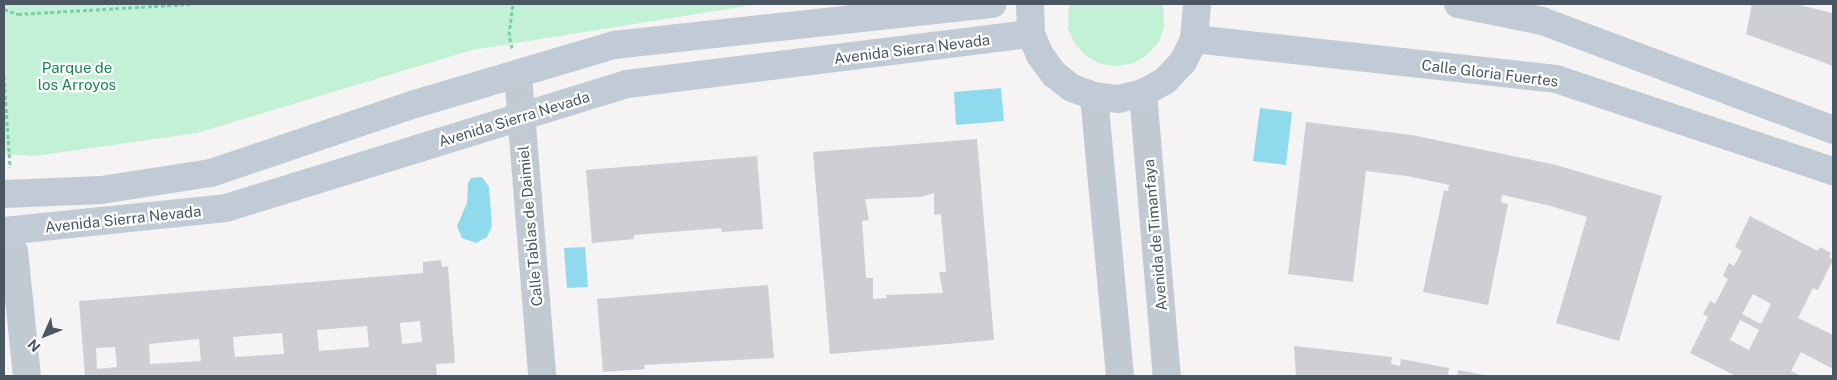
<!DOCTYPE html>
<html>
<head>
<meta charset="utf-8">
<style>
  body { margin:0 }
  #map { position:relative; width:1837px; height:380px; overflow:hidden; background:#f5f3f3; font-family:"Public Sans",sans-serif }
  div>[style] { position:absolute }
  .green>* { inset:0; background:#c3f1d5 }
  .water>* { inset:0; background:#90daee }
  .building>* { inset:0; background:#cdcfd5 }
  .path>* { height:3px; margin-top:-1.5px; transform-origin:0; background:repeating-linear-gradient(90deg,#7ad0a6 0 4px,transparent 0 6.5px) }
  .street>* { height:28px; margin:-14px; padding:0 14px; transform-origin:14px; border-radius:14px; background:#c1cad2 }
  .secondary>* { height:28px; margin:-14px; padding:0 14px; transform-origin:14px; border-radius:14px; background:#c1cbd6 }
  span { translate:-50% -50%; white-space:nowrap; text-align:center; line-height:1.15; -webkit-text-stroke:4.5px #fff; paint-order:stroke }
  .street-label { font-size:15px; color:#4a5661 }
  .park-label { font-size:15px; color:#17864f }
  .frame { position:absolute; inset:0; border:5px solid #4a5661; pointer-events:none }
  .north { position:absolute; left:20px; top:310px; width:50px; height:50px; -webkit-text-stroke:4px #fff; paint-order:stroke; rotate:226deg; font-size:14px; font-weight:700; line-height:20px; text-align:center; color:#4a5661 }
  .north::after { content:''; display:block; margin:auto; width:18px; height:22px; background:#4a5661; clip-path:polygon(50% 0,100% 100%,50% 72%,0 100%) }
</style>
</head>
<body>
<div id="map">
  <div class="green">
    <i style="clip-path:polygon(4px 4px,759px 4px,472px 50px,197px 133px,34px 156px,4px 154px)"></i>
    <i style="clip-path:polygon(1069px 4px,1163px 4px,1164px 26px,1159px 42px,1148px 54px,1134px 63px,1117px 66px,1101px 64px,1086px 56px,1075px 44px,1068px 29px)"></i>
  </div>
  <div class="water">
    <i style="clip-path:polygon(1001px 88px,1004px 121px,956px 125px,954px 92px)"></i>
    <i style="clip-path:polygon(1260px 108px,1292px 112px,1286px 165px,1253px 161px)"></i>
    <i style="clip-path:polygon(482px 177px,489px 187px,492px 226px,487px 237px,476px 243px,462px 238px,457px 226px,467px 203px,468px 183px,471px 178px)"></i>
    <i style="clip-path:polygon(585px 247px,588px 287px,567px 288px,564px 248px)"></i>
  </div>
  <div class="building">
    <i style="clip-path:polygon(1752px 4px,1795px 4px,1833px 13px,1833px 66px,1746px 34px)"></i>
    <i style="clip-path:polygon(1306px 122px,1412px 135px,1556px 165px,1662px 196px,1619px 341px,1556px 323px,1587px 217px,1547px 205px,1502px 195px,1501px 202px,1508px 204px,1488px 305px,1423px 292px,1444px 190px,1448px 191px,1449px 185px,1407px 176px,1366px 171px,1353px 282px,1288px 274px)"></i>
    <i style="clip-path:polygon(evenodd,977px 139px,994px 340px,830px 354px,813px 152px,977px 139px,934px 193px,934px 215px,941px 214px,946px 272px,939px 272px,943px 293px,886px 295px,887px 298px,873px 299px,873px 278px,866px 278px,862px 221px,869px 220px,865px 199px,920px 197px,934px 193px)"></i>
    <i style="clip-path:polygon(757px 156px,763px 229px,722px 232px,721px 228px,634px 235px,634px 239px,592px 243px,586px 170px)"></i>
    <i style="clip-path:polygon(evenodd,1750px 216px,1818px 251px,1820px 247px,1831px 253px,1829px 257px,1833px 260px,1818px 290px,1813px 288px,1798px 318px,1833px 335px,1833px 369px,1801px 352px,1791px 371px,1801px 376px,1736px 376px,1690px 353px,1708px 317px,1703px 314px,1710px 301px,1715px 304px,1728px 279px,1723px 276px,1729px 263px,1734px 266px,1742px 251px,1735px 247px,1750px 216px,1753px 294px,1771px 304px,1761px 324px,1742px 314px,1753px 294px,1750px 216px,1740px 320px,1759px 330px,1749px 350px,1730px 340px,1740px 320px)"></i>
    <i style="clip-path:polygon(evenodd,441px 260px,442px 267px,448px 266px,455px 363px,436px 364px,437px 376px,85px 376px,79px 301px,423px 273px,423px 262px,441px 260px,420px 321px,422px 342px,402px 344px,400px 323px,420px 321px,441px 260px,367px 326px,369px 347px,319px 351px,317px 330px,367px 326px,441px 260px,282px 333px,284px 354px,235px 357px,233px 337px,282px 333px,441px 260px,199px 339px,201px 361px,150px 364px,149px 344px,199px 339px,441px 260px,115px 347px,117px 367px,97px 369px,96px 348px,115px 347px)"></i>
    <i style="clip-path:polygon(768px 285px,774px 358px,644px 365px,645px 369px,603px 372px,597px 299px)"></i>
    <i style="clip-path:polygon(1294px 346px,1392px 357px,1391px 364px,1400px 366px,1401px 359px,1449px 368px,1448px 374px,1452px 376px,1296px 376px)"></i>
    <i style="clip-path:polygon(1458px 370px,1484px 375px,1483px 376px,1457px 376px)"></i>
  </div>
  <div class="path">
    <i style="left:4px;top:9px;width:15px;rotate:20deg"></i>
    <i style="left:18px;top:14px;width:172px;rotate:-3.3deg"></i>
    <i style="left:512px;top:48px;width:13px;rotate:-103deg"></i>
    <i style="left:509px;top:35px;width:31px;rotate:-83deg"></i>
    <i style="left:4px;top:76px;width:91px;rotate:86.2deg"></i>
  </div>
  <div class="street">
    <i style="left:518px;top:75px;width:302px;rotate:85.4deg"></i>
    <i style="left:1143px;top:93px;width:284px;rotate:85.2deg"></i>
    <i style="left:1094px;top:96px;width:281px;rotate:84.7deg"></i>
    <i style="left:14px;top:251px;width:126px;rotate:84.1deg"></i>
  </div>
  <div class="secondary">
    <i style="left:1030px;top:4px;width:30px;rotate:88deg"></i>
    <i style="left:1031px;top:34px;width:23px;rotate:67deg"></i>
    <i style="left:1040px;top:55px;width:24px;rotate:54deg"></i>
    <i style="left:1054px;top:74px;width:23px;rotate:38deg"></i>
    <i style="left:1072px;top:88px;width:23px;rotate:20deg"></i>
    <i style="left:1094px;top:96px;width:25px;rotate:7deg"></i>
    <i style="left:1119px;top:99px;width:25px;rotate:-14deg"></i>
    <i style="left:1143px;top:93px;width:25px;rotate:-29deg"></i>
    <i style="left:1165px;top:81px;width:26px;rotate:-47deg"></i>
    <i style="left:1183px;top:62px;width:25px;rotate:-64deg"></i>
    <i style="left:1194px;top:39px;width:35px;rotate:-85deg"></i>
    <i style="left:1458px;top:4px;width:86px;rotate:11.4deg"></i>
    <i style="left:1542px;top:21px;width:311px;rotate:20.5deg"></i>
    <i style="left:1194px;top:39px;width:364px;rotate:6.3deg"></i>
    <i style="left:1556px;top:79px;width:292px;rotate:18.4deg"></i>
    <i style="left:4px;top:194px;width:97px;rotate:-2.4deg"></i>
    <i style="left:101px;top:190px;width:111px;rotate:-8.8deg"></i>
    <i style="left:211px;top:173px;width:215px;rotate:-18.7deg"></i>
    <i style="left:415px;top:104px;width:208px;rotate:-16.5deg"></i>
    <i style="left:614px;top:45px;width:381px;rotate:-6.2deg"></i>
    <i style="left:4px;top:231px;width:223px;rotate:-5.9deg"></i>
    <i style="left:226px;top:208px;width:420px;rotate:-17.2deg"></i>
    <i style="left:627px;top:84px;width:407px;rotate:-7.1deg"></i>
  </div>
  <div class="street-label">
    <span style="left:912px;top:49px;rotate:-7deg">Avenida Sierra Nevada</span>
    <span style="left:1490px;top:73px;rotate:7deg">Calle Gloria Fuertes</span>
    <span style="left:514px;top:119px;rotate:-17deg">Avenida Sierra Nevada</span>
    <span style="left:123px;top:219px;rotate:-6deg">Avenida Sierra Nevada</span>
    <span style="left:530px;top:226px;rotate:-95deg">Calle Tablas de Daimiel</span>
    <span style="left:1155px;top:235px;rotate:-95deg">Avenida de Timanfaya</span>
  </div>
  <div class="park-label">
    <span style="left:77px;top:76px">Parque de<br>los Arroyos</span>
  </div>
  <div class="frame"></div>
  <div class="north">N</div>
</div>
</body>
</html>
